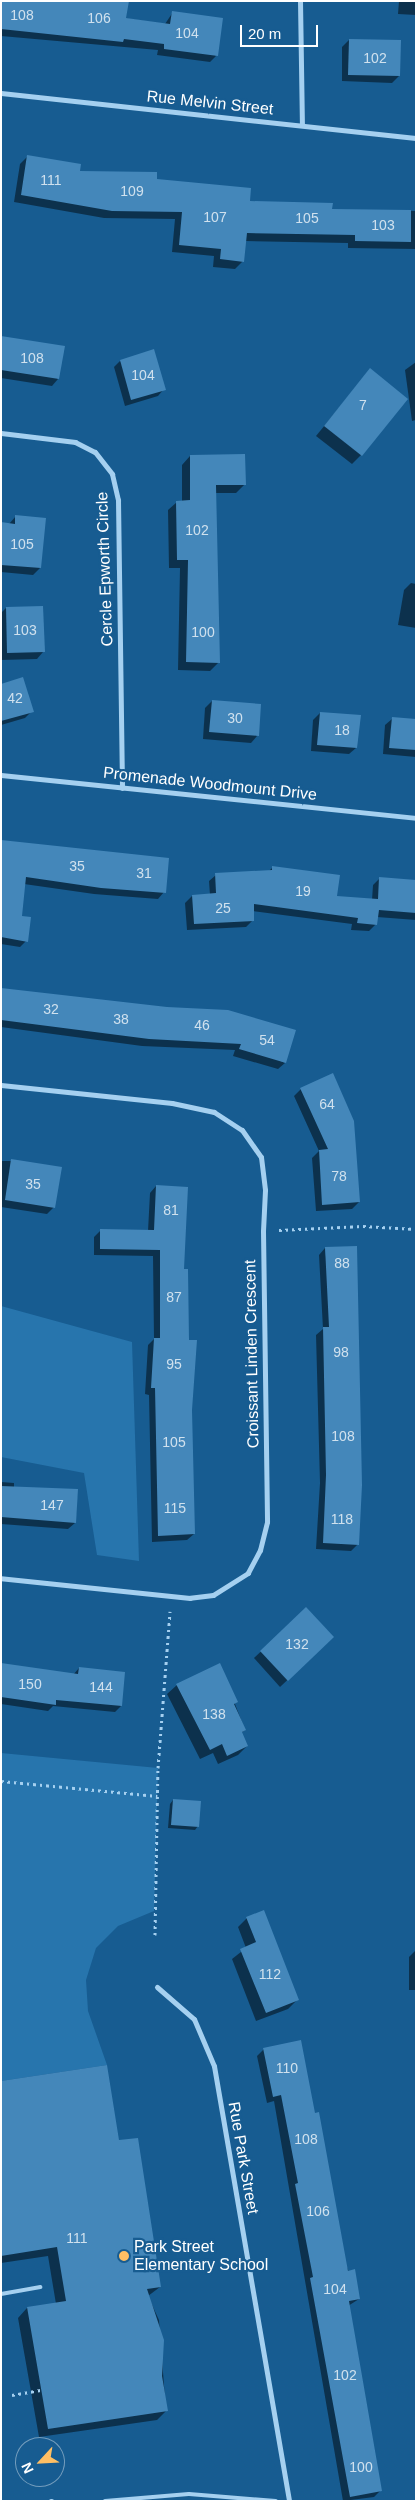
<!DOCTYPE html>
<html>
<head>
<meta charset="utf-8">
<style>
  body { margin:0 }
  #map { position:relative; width:417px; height:2502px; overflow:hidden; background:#175c91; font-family:Arial,sans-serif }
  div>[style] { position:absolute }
  .green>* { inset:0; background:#2775ad }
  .shadow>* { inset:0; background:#0007 }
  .building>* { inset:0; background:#4487ba }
  .path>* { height:3px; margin-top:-1.5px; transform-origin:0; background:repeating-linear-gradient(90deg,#a5d0f0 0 2.5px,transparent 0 6.5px) }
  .lane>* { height:4px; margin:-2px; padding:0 2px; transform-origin:2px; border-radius:2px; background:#a5d0f0 }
  .street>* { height:5px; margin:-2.5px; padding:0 2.5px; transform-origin:2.5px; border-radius:2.5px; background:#a5d0f0 }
  .dots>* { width:14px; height:14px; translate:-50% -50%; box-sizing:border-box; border:2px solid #175c91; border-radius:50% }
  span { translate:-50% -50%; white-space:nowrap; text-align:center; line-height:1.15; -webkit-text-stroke:4.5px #175c91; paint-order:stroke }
  .number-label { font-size:14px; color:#d0e1ee }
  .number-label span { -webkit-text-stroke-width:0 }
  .street-label { font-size:16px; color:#fff }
  .poi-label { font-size:16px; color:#fff }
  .left { translate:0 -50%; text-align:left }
  .frame { position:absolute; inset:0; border:2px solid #fff; pointer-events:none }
  .north { position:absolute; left:15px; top:2437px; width:50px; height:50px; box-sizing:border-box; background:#175c91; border:1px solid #749dbd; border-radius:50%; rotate:245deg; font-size:14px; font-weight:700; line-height:20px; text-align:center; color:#fff }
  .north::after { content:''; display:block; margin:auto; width:18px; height:22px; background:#ffbf64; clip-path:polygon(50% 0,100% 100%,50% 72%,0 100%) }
  .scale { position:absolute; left:240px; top:25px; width:78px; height:22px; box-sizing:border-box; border:2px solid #fff; border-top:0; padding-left:6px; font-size:15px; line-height:18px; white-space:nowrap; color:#fff; -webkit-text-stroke:4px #175c91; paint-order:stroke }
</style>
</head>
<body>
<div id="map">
  <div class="green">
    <i style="clip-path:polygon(1px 1306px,132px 1342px,139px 1561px,97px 1555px,84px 1473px,1px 1457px)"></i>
    <i style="clip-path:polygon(1px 1753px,158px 1768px,154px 1911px,118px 1926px,96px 1948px,86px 1980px,88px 2011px,107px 2065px,1px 2081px)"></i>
  </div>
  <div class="shadow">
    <i style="clip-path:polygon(1px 1px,165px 24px,173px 12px,216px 56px,210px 62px,157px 55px,158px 50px,1px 36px)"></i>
    <i style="clip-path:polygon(399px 1px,416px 1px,416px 15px,398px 14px)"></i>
    <i style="clip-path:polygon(349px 40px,399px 76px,392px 83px,342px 81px,342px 47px)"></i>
    <i style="clip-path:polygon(28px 156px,79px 172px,156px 180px,248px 202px,331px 210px,416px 211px,416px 249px,348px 248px,348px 243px,245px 241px,243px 261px,235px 269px,213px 267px,214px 256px,172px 252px,175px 219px,104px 218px,14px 202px,20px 164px)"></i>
    <i style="clip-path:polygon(1px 338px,58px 379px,52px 386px,1px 378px)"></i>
    <i style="clip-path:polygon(120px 361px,164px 389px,158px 396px,125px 406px,114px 367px)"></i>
    <i style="clip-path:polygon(416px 362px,416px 420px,412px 421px,405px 370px)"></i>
    <i style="clip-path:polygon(370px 370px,361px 455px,352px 464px,316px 436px)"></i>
    <i style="clip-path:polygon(190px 456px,245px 484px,236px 493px,215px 493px,219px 662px,210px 671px,178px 670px,180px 568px,169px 568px,168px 510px,177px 502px,182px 502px,182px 465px)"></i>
    <i style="clip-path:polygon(16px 516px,40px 568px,33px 575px,1px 572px,1px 524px,9px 524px)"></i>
    <i style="clip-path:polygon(411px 583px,416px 584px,416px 628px,398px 625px,404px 590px)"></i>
    <i style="clip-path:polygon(6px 608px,43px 652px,37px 659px,1px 660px,1px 613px)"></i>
    <i style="clip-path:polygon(1px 685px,32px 711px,25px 718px,1px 725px)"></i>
    <i style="clip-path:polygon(212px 701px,257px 736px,251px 743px,203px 739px,205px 708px)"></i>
    <i style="clip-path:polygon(320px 713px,356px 748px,349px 754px,311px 751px,313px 720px)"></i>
    <i style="clip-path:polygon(392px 719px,416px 720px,416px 757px,383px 754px,385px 725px)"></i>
    <i style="clip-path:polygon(1px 842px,164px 892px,158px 899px,94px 894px,24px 884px,20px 917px,26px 941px,20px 947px,1px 944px)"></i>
    <i style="clip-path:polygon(273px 867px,336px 897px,372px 900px,373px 885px,380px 878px,416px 881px,416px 920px,377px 917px,376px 924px,369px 931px,351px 930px,352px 924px,253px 911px,253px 920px,246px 927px,187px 930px,185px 903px,192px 896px,210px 895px,209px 881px,216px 875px,268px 872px)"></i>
    <i style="clip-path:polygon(1px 989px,167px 1009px,285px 1063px,278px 1069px,233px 1056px,235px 1050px,142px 1046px,1px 1027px)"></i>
    <i style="clip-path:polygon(301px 1089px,359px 1202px,352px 1209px,316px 1211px,312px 1158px,319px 1151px,294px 1096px)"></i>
    <i style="clip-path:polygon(1px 1161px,17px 1161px,54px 1207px,47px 1214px,1px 1207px)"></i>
    <i style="clip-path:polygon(156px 1186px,182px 1271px,194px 1534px,187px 1540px,152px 1542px,149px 1395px,145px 1394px,148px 1345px,154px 1339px,153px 1256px,94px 1255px,94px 1237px,101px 1230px,148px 1231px,150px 1193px)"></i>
    <i style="clip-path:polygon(325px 1248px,358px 1544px,351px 1551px,316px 1549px,320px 1483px,316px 1335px,323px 1329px,319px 1255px)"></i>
    <i style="clip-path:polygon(1px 1482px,14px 1483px,14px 1487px,75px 1523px,68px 1529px,1px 1524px)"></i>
    <i style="clip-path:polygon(306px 1609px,333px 1637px,280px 1687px,254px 1658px)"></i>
    <i style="clip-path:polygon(1px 1664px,73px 1675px,79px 1668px,121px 1706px,115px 1712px,53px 1706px,48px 1711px,1px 1704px)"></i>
    <i style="clip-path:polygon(220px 1665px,245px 1730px,241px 1733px,247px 1746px,238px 1755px,218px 1764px,213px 1753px,200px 1759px,167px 1694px,177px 1685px)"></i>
    <i style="clip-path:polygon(173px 1800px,198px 1826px,195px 1830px,168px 1828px,170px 1804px)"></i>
    <i style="clip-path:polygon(247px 1918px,298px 1999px,288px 2009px,256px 2021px,232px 1959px,246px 1948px,238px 1927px)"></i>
    <i style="clip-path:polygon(416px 1950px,416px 1990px,409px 1990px,409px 1957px)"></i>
    <i style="clip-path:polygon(264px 2049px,359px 2299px,348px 2306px,381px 2490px,374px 2497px,343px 2501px,274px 2101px,267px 2103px,257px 2056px)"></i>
    <i style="clip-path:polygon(1px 2082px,118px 2142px,160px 2287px,148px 2296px,159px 2320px,166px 2411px,157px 2420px,39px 2437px,18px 2318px,27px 2308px,56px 2304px,48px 2256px,1px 2263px)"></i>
  </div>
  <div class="building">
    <i style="clip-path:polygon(1px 1px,129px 1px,126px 18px,170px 24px,172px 11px,223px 18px,218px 56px,164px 49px,164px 44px,124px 39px,123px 42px,1px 29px)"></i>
    <i style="clip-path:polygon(349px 39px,401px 40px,400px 76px,348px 75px)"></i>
    <i style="clip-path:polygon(27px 155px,81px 164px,80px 171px,157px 172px,157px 179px,251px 188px,250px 201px,333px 203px,332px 209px,411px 210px,411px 242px,355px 241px,355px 235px,247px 233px,244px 262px,220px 259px,221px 249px,179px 245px,182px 212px,112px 211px,21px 195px)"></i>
    <i style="clip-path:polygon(1px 336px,65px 346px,59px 379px,1px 370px)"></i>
    <i style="clip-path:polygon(154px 349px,166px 390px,131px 400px,120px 360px)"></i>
    <i style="clip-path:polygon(370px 368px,408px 399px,362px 456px,324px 426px)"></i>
    <i style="clip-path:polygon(245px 454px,246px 485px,216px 485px,220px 663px,186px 662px,188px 560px,177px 560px,176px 501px,190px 500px,190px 455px)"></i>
    <i style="clip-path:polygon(15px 515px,46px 518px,41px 568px,1px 565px,1px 522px,15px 524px)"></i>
    <i style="clip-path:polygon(43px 606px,45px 652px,7px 653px,6px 607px)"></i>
    <i style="clip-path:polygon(23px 677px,34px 712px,1px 721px,1px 684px)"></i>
    <i style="clip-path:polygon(212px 700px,261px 704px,259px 736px,209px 732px)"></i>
    <i style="clip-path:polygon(320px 712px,361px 715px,357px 748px,317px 745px)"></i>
    <i style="clip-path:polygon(392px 717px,416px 719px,416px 750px,389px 748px)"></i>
    <i style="clip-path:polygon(1px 840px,169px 858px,166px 893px,101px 888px,26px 877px,22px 916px,31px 917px,28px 942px,1px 937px)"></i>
    <i style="clip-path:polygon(272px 866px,340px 875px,337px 896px,378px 899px,379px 877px,416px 880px,416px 913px,379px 910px,377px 925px,357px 923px,358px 918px,254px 904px,254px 921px,194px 924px,192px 895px,216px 893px,215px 873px,272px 870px)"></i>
    <i style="clip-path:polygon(1px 988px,167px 1007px,228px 1010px,296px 1030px,286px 1063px,239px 1049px,241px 1044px,149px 1039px,1px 1020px)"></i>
    <i style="clip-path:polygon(333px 1073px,354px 1121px,360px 1202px,322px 1205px,319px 1150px,328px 1149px,300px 1088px)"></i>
    <i style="clip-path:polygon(11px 1159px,62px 1167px,55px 1208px,5px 1200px)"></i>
    <i style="clip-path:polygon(156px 1185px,188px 1187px,184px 1269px,188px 1269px,189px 1340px,197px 1340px,192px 1410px,195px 1534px,158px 1536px,155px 1388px,151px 1388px,154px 1338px,160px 1338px,160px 1250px,100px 1249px,100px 1229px,154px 1230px)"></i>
    <i style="clip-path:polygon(357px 1246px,362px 1485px,359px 1545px,323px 1543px,326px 1475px,323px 1327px,329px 1327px,325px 1247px)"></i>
    <i style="clip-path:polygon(1px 1486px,78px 1489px,76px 1523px,1px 1517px)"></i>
    <i style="clip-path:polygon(306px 1607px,334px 1637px,288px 1681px,260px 1651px)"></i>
    <i style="clip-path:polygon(1px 1663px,78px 1674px,79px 1667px,125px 1672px,122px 1706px,56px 1700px,56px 1705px,1px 1697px)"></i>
    <i style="clip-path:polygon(220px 1663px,238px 1702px,234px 1704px,246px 1730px,242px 1732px,248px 1746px,227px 1756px,222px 1744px,210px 1750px,176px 1684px)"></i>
    <i style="clip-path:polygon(173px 1799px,201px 1801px,199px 1827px,171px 1825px)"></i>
    <i style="clip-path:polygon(264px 1910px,299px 2000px,266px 2013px,240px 1949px,256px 1942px,246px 1917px)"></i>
    <i style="clip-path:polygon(301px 2040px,315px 2113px,319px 2112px,348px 2271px,355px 2269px,360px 2299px,349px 2301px,382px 2491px,350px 2497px,310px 2278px,313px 2277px,295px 2184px,298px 2183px,281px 2095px,273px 2097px,263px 2048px)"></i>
    <i style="clip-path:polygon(107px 2065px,119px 2140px,138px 2138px,161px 2287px,147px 2289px,164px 2340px,162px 2376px,168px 2411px,48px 2429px,27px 2307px,66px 2301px,57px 2247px,1px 2256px,1px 2081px)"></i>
  </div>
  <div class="path">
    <i style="left:279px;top:1230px;width:84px;rotate:-2.7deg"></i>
    <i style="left:363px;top:1226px;width:53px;rotate:3.2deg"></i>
    <i style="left:1px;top:1781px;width:157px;rotate:5.5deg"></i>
    <i style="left:155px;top:1935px;width:167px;rotate:-89deg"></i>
    <i style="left:158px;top:1768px;width:157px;rotate:-85.6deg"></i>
    <i style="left:12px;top:2395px;width:29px;rotate:-10deg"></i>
  </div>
  <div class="lane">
    <i style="left:1px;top:2294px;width:40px;rotate:-10deg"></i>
    <i style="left:51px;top:2501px;width:1px"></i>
    <i style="left:105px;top:2501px;width:84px;rotate:-4.8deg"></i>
    <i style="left:189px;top:2494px;width:87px;rotate:4.6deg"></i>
  </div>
  <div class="street">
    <i style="left:300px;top:1px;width:124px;rotate:89.1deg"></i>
    <i style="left:1px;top:93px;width:417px;rotate:6.2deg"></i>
    <i style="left:1px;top:433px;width:75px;rotate:6.9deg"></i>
    <i style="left:75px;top:442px;width:22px;rotate:27deg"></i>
    <i style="left:95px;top:452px;width:28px;rotate:52deg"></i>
    <i style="left:112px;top:474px;width:27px;rotate:77deg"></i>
    <i style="left:118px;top:500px;width:288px;rotate:89.2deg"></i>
    <i style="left:1px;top:775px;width:417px;rotate:5.9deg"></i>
    <i style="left:1px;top:1085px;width:172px;rotate:6deg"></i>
    <i style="left:172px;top:1103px;width:43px;rotate:12.1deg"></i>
    <i style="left:214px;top:1112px;width:33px;rotate:33deg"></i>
    <i style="left:242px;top:1130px;width:33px;rotate:55deg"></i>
    <i style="left:261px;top:1157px;width:33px;rotate:83deg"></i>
    <i style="left:265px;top:1190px;width:41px;rotate:92.8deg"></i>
    <i style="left:263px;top:1231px;width:291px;rotate:89.2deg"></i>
    <i style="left:267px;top:1522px;width:29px;rotate:104deg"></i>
    <i style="left:260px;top:1550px;width:26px;rotate:118deg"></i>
    <i style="left:248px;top:1573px;width:41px;rotate:147.8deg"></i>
    <i style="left:213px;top:1595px;width:23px;rotate:173deg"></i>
    <i style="left:190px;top:1598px;width:190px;rotate:-174deg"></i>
    <i style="left:157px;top:1987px;width:49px;rotate:40.9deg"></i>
    <i style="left:194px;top:2019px;width:51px;rotate:66.9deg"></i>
    <i style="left:214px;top:2066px;width:441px;rotate:80.2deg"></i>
  </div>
  <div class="dots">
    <i style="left:124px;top:2256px;background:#ffbf64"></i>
  </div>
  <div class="number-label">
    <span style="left:22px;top:15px">108</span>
    <span style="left:99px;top:18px">106</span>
    <span style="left:187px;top:33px">104</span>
    <span style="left:375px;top:58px">102</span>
    <span style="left:51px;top:180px">111</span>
    <span style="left:132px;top:191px">109</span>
    <span style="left:215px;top:217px">107</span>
    <span style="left:307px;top:218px">105</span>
    <span style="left:383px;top:225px">103</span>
    <span style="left:32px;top:358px">108</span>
    <span style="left:143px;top:375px">104</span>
    <span style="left:363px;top:405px">7</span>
    <span style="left:197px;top:530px">102</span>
    <span style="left:22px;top:544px">105</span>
    <span style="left:25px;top:630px">103</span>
    <span style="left:203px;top:632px">100</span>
    <span style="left:15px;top:698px">42</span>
    <span style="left:235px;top:718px">30</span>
    <span style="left:342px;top:730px">18</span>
    <span style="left:77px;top:866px">35</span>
    <span style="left:144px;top:873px">31</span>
    <span style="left:303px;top:891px">19</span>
    <span style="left:223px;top:908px">25</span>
    <span style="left:51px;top:1009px">32</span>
    <span style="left:121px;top:1019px">38</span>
    <span style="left:202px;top:1025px">46</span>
    <span style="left:267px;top:1040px">54</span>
    <span style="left:327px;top:1104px">64</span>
    <span style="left:339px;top:1176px">78</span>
    <span style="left:33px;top:1184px">35</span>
    <span style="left:171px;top:1210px">81</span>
    <span style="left:342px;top:1263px">88</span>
    <span style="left:174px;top:1297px">87</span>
    <span style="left:341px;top:1352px">98</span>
    <span style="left:174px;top:1364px">95</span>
    <span style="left:343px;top:1436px">108</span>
    <span style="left:174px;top:1442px">105</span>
    <span style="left:52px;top:1505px">147</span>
    <span style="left:175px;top:1508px">115</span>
    <span style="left:342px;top:1519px">118</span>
    <span style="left:297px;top:1644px">132</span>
    <span style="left:30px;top:1684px">150</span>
    <span style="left:101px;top:1687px">144</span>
    <span style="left:214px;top:1714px">138</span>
    <span style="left:270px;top:1974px">112</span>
    <span style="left:287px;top:2068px">110</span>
    <span style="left:306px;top:2139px">108</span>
    <span style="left:318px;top:2211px">106</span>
    <span style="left:77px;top:2238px">111</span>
    <span style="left:335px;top:2289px">104</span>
    <span style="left:345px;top:2375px">102</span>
    <span style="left:361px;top:2467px">100</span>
  </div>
  <div class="street-label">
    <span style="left:210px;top:103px;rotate:6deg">Rue Melvin Street</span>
    <span style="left:105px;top:569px;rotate:-92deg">Cercle Epworth Circle</span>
    <span style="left:210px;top:784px;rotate:6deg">Promenade Woodmount Drive</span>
    <span style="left:252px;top:1354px;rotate:-91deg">Croissant Linden Crescent</span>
    <span style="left:243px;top:2158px;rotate:80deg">Rue Park Street</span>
  </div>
  <div class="poi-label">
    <span class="left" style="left:134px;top:2256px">Park Street<br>Elementary School</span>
  </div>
  <div class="frame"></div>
  <div class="north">N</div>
  <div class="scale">20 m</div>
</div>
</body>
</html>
